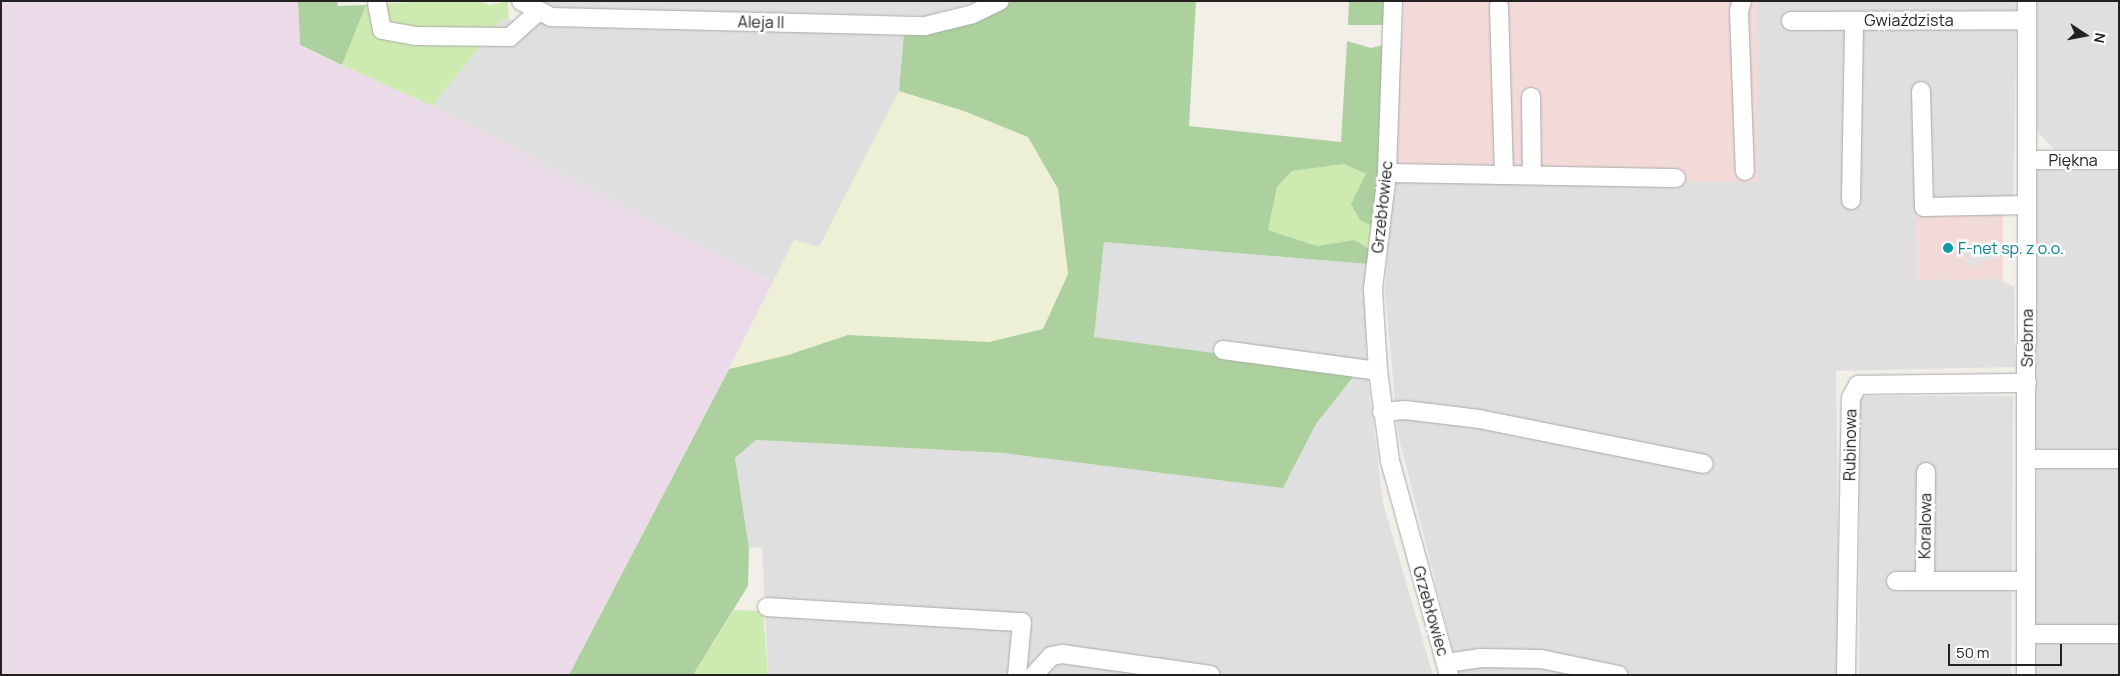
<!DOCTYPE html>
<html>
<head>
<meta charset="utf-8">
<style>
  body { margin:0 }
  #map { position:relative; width:2120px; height:676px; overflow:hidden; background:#f2efe9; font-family:Manrope,sans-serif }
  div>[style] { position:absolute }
  .residential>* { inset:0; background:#e0dfdf }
  .commercial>* { inset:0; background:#f2dad9 }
  .industrial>* { inset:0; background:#ebdbe8 }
  .farmland>* { inset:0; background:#eef0d5 }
  .grass>* { inset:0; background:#cdebb0 }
  .forest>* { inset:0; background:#add19e }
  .parking>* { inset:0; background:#e2e2e2 }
  .roads { filter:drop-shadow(0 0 1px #a9a9a9) drop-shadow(0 0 1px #a9a9a9) }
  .minor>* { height:18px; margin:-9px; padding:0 9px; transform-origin:9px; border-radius:9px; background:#fff }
  .dots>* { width:14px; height:14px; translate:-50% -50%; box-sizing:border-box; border:2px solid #fff; border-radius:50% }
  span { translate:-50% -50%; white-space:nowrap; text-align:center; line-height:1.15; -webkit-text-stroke:5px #fff; paint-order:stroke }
  .street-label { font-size:16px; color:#222 }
  .culture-label { font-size:16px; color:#0d838f }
  .left { translate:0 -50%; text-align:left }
  .frame { position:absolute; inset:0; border:2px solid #222; pointer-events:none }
  .north { position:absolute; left:2060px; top:10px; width:50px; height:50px; -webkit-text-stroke:4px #fff; paint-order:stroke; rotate:101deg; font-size:14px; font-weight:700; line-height:20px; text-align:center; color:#222 }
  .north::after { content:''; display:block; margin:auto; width:18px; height:22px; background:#222; clip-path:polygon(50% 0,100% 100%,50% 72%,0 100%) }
  .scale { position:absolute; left:1948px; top:644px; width:114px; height:22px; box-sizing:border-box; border:2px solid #222; border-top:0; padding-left:6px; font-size:15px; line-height:18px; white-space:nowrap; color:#222; -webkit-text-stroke:4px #fff; paint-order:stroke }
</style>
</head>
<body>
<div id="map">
  <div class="residential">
    <i style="clip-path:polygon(536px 1px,980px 1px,925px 16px,553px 9px)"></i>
    <i style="clip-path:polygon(1757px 1px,2017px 1px,2013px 209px,1917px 210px,1918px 280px,1998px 279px,2014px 287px,2015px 367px,1836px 371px,1840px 675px,1459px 675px,1398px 434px,1385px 292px,1393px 181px,1757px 181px)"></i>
    <i style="clip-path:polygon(2037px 1px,2119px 1px,2119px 149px,2054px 149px,2037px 131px)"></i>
    <i style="clip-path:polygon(502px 19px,551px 24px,904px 34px,899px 91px,819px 247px,794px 240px,774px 282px,432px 106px)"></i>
    <i style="clip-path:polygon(2036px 170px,2119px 171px,2119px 449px,2036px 449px)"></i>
    <i style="clip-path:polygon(1104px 242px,1368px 264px,1364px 288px,1367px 372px,1383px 503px,1433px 675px,768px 675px,762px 547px,749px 548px,735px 458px,756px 440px,1003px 453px,1283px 488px,1316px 424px,1357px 372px,1094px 337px)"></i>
    <i style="clip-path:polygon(1860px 396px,2013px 396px,2011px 675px,1859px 675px)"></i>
    <i style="clip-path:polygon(2119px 465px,2119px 626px,2034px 627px,2037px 466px)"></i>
    <i style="clip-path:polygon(2036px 643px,2119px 643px,2119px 675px,2036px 675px)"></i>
  </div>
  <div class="commercial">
    <i style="clip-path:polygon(1404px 1px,1757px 1px,1757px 182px,1393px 181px)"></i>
    <i style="clip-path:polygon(2003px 209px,2003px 282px,1997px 279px,1918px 280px,1916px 210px)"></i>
  </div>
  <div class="industrial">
    <i style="clip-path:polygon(1px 1px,298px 1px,300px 46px,432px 106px,774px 282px,569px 675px,1px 675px)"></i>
  </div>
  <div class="farmland">
    <i style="clip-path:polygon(899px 91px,964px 111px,1028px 137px,1058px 189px,1068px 274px,1043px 329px,989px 342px,848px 335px,788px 355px,729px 369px,794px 240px,819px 247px)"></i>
  </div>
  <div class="grass">
    <i style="clip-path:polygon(425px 1px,478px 1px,490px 5px,508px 1px,509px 19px,502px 19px,432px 106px,342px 65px,366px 5px)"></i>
    <i style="clip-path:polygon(1344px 164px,1366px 174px,1372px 226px,1370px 249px,1354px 240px,1317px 246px,1268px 230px,1277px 187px,1292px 171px)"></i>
    <i style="clip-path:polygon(734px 610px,763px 611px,768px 675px,693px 675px)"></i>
  </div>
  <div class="forest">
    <i style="clip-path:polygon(298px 1px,337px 1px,338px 6px,366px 5px,342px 65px,300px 45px)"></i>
    <i style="clip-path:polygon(1010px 1px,1196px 1px,1189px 126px,1341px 142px,1347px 41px,1371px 48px,1384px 45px,1381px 174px,1372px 226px,1360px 220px,1351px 204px,1366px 174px,1344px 164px,1292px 171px,1277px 187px,1268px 230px,1317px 246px,1354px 240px,1370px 249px,1368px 264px,1104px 242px,1094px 337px,1357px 372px,1316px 424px,1283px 488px,1003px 453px,756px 440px,735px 458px,749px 548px,748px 586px,693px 675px,569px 675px,729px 369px,788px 355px,848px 335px,989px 342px,1043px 329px,1068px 274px,1058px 189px,1028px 137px,964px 111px,899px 91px,904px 34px,1005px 7px)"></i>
    <i style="clip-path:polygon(1349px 1px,1389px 1px,1391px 25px,1348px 25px)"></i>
  </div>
  <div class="parking">
    <i style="clip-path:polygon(1967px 243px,1996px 243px,1996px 260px,1979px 260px,1979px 265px,1966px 265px)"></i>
  </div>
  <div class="roads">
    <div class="minor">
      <i style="left:521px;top:1px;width:34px;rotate:28deg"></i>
      <i style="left:551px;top:17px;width:374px;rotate:1.4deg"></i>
      <i style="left:925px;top:26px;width:49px;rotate:-14deg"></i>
      <i style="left:973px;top:14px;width:30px;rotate:-26deg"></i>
      <i style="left:1393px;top:1px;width:172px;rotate:92deg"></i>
      <i style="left:1387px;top:173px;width:117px;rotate:96.9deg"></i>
      <i style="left:1373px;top:289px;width:82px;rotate:86.5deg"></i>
      <i style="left:1378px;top:371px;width:91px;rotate:82.4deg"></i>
      <i style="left:1390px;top:461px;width:222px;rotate:74.6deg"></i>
      <i style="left:1742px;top:1px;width:10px;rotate:107deg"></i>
      <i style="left:1739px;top:11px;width:160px;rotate:87.9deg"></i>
      <i style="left:377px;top:4px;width:26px;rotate:79deg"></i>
      <i style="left:382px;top:30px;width:35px;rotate:10deg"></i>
      <i style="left:416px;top:36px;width:94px;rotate:0.6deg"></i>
      <i style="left:510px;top:37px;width:39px;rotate:-42deg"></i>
      <i style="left:1499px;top:6px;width:169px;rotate:88.3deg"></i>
      <i style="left:1791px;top:21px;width:236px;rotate:-0.2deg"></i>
      <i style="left:1921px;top:91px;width:116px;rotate:88.5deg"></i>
      <i style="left:1924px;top:207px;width:103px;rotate:-1.1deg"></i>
      <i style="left:1531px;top:97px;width:78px;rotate:89.3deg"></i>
      <i style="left:2027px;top:160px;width:92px"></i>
      <i style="left:1387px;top:173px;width:289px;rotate:1deg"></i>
      <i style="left:1851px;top:200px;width:179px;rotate:-89deg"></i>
      <i style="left:1223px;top:350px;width:156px;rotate:7.7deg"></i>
      <i style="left:1382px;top:412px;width:23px;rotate:-5deg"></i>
      <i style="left:1405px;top:410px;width:75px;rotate:6.9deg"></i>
      <i style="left:1479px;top:419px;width:229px;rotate:11.3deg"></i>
      <i style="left:2026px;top:459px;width:93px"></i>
      <i style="left:1896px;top:581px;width:130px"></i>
      <i style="left:1925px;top:581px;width:109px;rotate:-89.5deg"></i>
      <i style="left:767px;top:607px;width:255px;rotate:3.4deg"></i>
      <i style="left:1022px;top:622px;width:53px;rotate:95.4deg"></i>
      <i style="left:2026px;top:634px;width:93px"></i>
      <i style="left:1446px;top:663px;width:34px;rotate:-8deg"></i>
      <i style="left:1480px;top:658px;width:61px;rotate:0.9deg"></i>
      <i style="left:1541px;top:659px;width:79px;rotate:11.7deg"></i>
      <i style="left:1034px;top:675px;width:25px;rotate:-48deg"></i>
      <i style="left:1051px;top:656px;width:11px;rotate:-10deg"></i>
      <i style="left:1062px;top:654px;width:150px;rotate:8deg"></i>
      <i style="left:1846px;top:675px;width:277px;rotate:-89deg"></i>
      <i style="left:1851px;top:398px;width:15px;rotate:-62deg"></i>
      <i style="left:1858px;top:385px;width:169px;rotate:-0.7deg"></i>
      <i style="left:2026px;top:675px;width:674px;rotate:-89.91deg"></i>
    </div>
  </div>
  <div class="dots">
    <i style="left:1948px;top:248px;background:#0f9aa8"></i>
  </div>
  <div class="street-label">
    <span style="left:1909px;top:20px">Gwiaździsta</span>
    <span style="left:761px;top:22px;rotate:1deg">Aleja II</span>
    <span style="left:2073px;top:160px">Piękna</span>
    <span style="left:1382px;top:207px;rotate:-84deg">Grzebłowiec</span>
    <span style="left:2027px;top:338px;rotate:-90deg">Srebrna</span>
    <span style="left:1850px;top:445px;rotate:-89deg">Rubinowa</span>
    <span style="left:1925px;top:526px;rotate:-89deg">Koralowa</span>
    <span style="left:1431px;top:611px;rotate:74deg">Grzebłowiec</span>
  </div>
  <div class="culture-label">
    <span class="left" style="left:1958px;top:248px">F-net sp. z o.o.</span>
  </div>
  <div class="frame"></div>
  <div class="north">N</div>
  <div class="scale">50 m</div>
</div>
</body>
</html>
